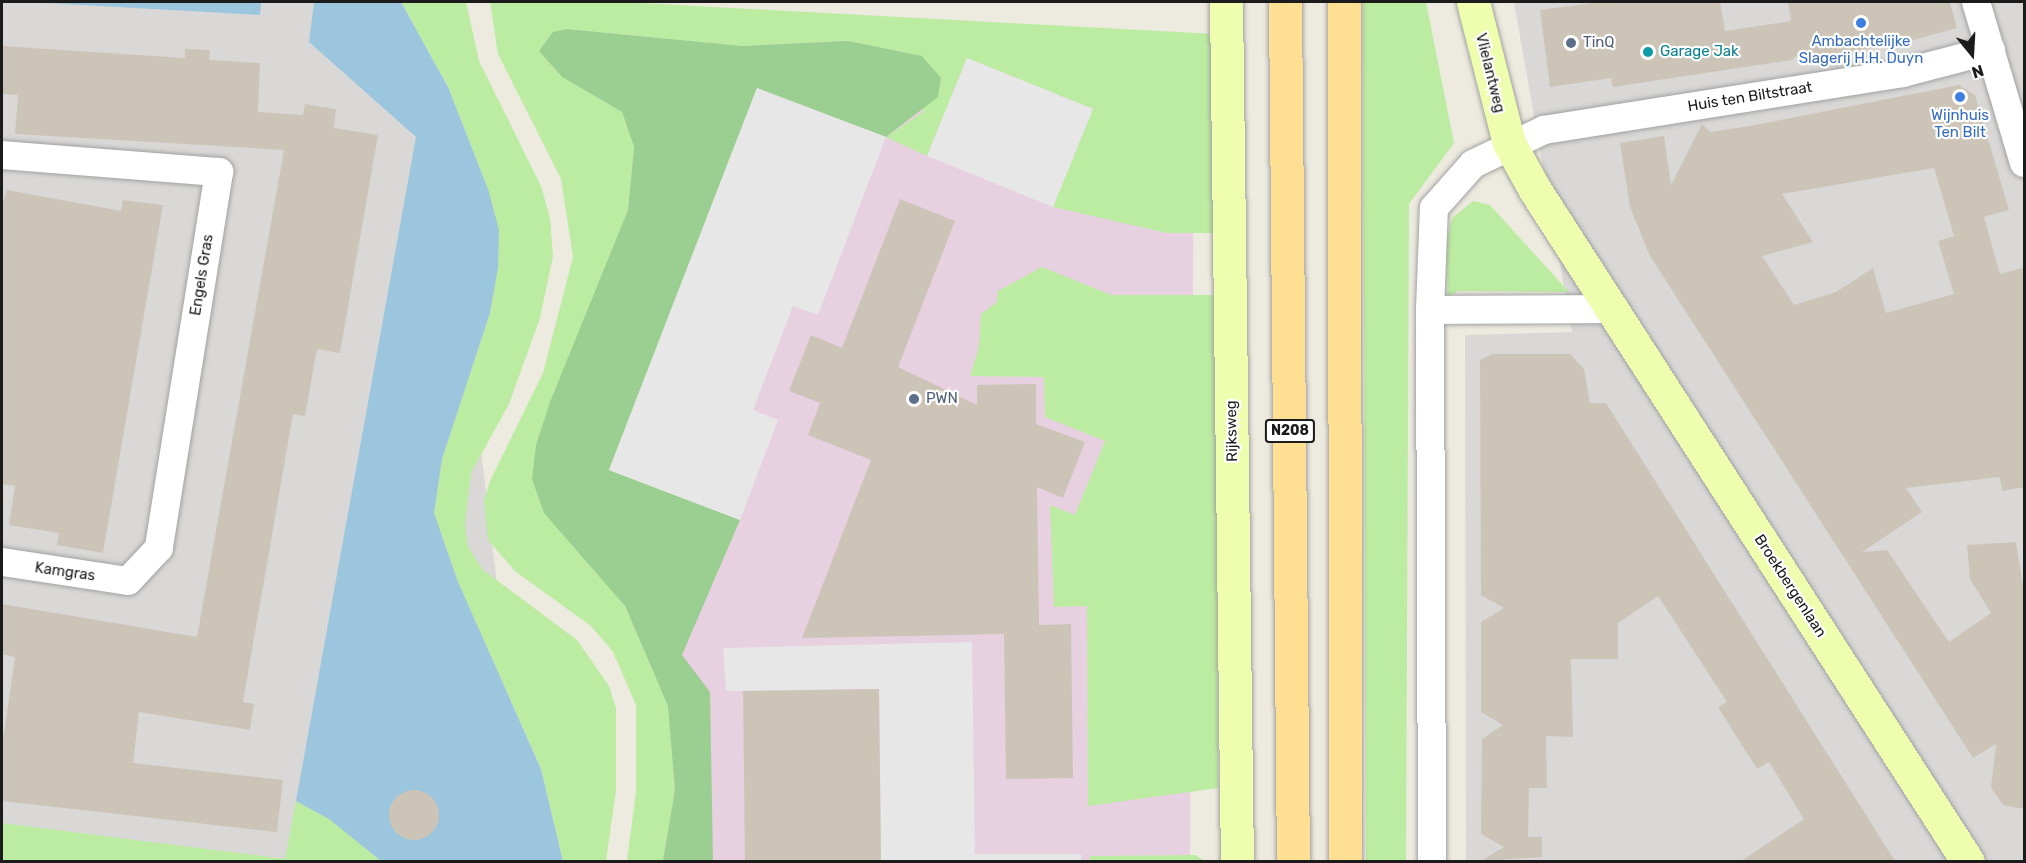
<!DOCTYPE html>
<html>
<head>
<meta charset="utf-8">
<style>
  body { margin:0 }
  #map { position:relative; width:2026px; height:863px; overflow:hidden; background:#edeadf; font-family:Rubik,sans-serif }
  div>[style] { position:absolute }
  .residential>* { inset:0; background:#d9d8d7 }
  .industrial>* { inset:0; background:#e7d0e0 }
  .grass>* { inset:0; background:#bceca1 }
  .forest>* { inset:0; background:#9bcf91 }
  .parking>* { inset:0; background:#e7e7e7 }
  .water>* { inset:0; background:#9cc6de }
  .building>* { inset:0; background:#cdc4b8 }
  .round { border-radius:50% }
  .roads { filter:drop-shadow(0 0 2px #a2a2a2) drop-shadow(0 0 2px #a2a2a2) }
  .street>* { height:28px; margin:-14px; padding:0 14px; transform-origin:14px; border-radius:14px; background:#fff }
  .secondary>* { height:33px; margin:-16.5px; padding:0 16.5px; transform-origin:16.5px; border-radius:16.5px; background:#eefdae }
  .primary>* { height:33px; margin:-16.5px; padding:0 16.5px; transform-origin:16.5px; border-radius:16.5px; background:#ffdf92 }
  .dots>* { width:16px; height:16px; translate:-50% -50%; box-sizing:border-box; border:3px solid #fff; border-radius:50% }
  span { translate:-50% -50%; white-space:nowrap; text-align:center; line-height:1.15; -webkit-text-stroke:4.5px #fff; paint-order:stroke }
  .shield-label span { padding:2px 4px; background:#fff; border:2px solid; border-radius:4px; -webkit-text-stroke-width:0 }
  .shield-label { font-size:14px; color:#1b1b1b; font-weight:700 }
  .shop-label { font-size:15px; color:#366cbe }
  .service-label { font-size:15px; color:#4e5e75 }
  .left { translate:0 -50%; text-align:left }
  .culture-label { font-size:15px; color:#0d838f }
  .street-label { font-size:15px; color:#1b1b1b }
  .frame { position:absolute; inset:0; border:3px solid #1b1b1b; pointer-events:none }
  .north { position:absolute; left:1942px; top:24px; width:60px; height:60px; -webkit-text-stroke:4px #fff; paint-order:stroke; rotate:162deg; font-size:16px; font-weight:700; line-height:24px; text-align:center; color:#1b1b1b }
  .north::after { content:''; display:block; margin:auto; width:21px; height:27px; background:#1b1b1b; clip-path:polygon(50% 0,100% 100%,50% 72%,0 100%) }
</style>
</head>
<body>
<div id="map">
  <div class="residential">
    <i style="clip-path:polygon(2px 2px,335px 2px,444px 140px,530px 861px,2px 862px)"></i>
    <i style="clip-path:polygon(1514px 2px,2024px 2px,2024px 861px,1466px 861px,1465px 335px,1572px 332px)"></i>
  </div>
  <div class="industrial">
    <i style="clip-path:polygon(755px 21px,1194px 62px,1190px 861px,636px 861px)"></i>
  </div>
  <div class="grass">
    <i style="clip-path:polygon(401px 2px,466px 2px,479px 61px,541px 186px,550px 218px,553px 256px,540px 318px,509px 404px,471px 473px,465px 522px,468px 547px,483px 570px,577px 640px,609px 686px,616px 708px,616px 790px,606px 861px,563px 861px,541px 769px,458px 582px,434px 513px,442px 459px,490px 313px,488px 189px,448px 87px)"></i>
    <i style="clip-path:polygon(490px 2px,623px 2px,1214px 34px,1217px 233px,1167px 233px,1053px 207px,1093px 109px,967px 58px,927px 156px,886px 137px,923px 112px,922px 56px,848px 41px,743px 46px,567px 29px,539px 51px,562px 77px,622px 112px,634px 147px,628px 210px,536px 445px,597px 572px,625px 606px,668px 706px,675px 790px,663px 861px,627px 861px,636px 792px,636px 705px,613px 652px,591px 626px,516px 572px,488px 540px,484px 501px,490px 481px,543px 373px,573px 257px,561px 179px,498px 54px)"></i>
    <i style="clip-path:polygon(1363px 2px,1426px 2px,1454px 143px,1409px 204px,1406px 862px,1366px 861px)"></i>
    <i style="clip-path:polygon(1473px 201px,1490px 205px,1569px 292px,1458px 291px,1448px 298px,1446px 245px,1452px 218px)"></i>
    <i style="clip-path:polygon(1042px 267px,1111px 295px,1217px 295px,1218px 788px,1088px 806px,1087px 606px,1054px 607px,1050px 505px,1075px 515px,1105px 441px,1045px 417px,1044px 377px,970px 376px,979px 347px,981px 314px,997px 302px,998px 291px)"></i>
    <i style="clip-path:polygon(296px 801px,329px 819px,381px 861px,2px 862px,2px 823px,285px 859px)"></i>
    <i style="clip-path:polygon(1195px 855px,1205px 861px,1090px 861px,1090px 856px)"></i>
  </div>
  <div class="forest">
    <i style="clip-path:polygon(567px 29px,743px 46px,848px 41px,922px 56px,941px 78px,938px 97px,886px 137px,757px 88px,609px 470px,740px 520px,682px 655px,710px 692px,713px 861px,663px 861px,675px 790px,668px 706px,625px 606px,544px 513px,532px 479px,536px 445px,550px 402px,628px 210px,634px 147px,622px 112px,562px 77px,539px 51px,553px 32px)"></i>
  </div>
  <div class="parking">
    <i style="clip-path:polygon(967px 58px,1093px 109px,1053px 207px,927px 156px)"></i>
    <i style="clip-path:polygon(757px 88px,886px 137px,818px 315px,793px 306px,753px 410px,778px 420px,740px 520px,609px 470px)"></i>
    <i style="clip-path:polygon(972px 642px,975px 854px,1081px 854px,1081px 861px,881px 861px,879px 689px,726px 691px,723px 648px)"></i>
  </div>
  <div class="water">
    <i style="clip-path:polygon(28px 2px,261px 2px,261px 5px,260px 15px)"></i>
    <i style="clip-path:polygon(314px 2px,401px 2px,448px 87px,488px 189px,499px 230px,498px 268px,490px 313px,442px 459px,434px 513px,458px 582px,541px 769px,563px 861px,381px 861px,329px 819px,296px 801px,416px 137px,309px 42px)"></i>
  </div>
  <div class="building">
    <i style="clip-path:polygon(1600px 2px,1720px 2px,1725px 31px,1791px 21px,1788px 2px,1950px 2px,1957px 28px,1895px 45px,1809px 57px,1801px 51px,1792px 60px,1613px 87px,1611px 78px,1550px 87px,1540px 10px)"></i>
    <i style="clip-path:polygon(2px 46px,185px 58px,185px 49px,210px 50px,209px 60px,260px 63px,258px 112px,303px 115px,305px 104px,336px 109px,334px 128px,378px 135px,340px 353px,317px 349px,305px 416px,293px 414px,243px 702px,254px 704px,250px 730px,139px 712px,133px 763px,283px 780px,277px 832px,2px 801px,2px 747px,15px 657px,2px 654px,2px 604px,197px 637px,284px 150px,15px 134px,18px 95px,2px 94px)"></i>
    <i style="clip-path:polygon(evenodd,1959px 85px,1975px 95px,2009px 210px,1984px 217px,2000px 274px,2025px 267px,2025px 487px,2002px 491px,2000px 477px,1906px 488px,1922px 512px,1862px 552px,1887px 550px,1949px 642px,1991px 613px,1970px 579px,1967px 545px,2016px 542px,2025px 598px,2025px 809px,2003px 805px,1991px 787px,1996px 744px,1973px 758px,1650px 256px,1630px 207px,1620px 143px,1664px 136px,1671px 185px,1702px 124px,1710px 132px,1750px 126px,1959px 85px,1934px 168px,1954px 236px,1938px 241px,1954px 294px,1886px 313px,1873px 268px,1836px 292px,1794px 305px,1762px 256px,1813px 242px,1782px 194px,1934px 168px)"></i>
    <i style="clip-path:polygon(7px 190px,121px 211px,123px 200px,163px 205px,103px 553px,57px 545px,59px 533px,9px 525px,15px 486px,2px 484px,2px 204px)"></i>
    <i style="clip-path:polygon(900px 199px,955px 221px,898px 367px,977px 405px,977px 385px,1036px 384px,1036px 424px,1085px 442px,1063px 498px,1037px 487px,1039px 625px,1071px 624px,1073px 778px,1006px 779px,1004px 634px,802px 638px,871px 460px,808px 435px,820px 403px,789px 391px,811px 335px,842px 348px)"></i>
    <i style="clip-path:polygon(1492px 354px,1570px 354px,1584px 369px,1590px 403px,1606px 403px,1895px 861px,1741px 861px,1804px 819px,1769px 762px,1757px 769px,1718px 707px,1727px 702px,1658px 596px,1618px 623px,1618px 659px,1571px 659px,1573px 737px,1546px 736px,1547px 788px,1529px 788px,1528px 837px,1542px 837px,1542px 857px,1481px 861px,1504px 847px,1481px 834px,1482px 739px,1503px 725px,1481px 712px,1481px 622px,1504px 608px,1481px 595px,1480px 360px)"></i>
    <i style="clip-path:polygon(879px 689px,881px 861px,745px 861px,743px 691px)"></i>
    <i class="round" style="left:389px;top:790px;width:50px;height:50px"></i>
  </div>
  <div class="roads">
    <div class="street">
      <i style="left:1976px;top:2px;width:168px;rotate:73.4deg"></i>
      <i style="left:2px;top:155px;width:218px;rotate:4.5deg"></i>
      <i style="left:219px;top:172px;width:381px;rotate:99.1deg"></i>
      <i style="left:159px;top:548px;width:45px;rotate:133.2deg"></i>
      <i style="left:128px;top:581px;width:127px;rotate:-171.4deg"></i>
      <i style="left:1615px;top:309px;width:185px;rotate:179.7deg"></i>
      <i style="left:1430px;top:310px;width:102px;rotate:-87.8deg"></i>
      <i style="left:1434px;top:208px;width:59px;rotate:-48.4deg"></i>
      <i style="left:1473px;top:164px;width:79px;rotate:-25.6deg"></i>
      <i style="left:1544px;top:130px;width:363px;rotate:-9deg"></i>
      <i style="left:1903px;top:73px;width:91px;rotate:-14.6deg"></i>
      <i style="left:1430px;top:310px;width:552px;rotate:89.79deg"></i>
    </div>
    <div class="secondary">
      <i style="left:1226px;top:2px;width:860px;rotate:89.27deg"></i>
      <i style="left:1473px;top:2px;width:146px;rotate:75.7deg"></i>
      <i style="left:1509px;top:143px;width:54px;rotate:61deg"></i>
      <i style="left:1535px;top:190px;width:799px;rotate:57.2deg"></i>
    </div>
    <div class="primary">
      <i style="left:1285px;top:2px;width:860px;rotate:89.47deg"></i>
      <i style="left:1344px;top:2px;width:860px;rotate:89.93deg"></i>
    </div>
  </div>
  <div class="dots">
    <i style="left:1861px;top:23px;background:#3f7fe0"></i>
    <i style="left:1571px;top:43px;background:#5c6f8a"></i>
    <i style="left:1648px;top:52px;background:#0f9aa8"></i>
    <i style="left:1960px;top:97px;background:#3f7fe0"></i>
    <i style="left:914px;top:399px;background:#5c6f8a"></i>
  </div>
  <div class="shield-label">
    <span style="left:1290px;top:431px">N208</span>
  </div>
  <div class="shop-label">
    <span style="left:1861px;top:50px">Ambachtelijke<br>Slagerij H.H. Duyn</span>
    <span style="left:1960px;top:124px">Wijnhuis<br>Ten Bilt</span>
  </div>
  <div class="service-label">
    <span class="left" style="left:1583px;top:43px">TinQ</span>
    <span class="left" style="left:926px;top:399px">PWN</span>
  </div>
  <div class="culture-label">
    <span class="left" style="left:1660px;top:52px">Garage Jak</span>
  </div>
  <div class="street-label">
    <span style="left:1490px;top:73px;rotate:76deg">Vlielantweg</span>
    <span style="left:1750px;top:97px;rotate:-9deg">Huis ten Biltstraat</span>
    <span style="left:202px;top:275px;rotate:-81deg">Engels Gras</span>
    <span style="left:1232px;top:431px;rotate:-91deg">Rijksweg</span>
    <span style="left:65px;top:572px;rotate:8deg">Kamgras</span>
    <span style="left:1790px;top:586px;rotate:57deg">Broekbergenlaan</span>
  </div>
  <div class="frame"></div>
  <div class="north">N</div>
</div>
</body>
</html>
